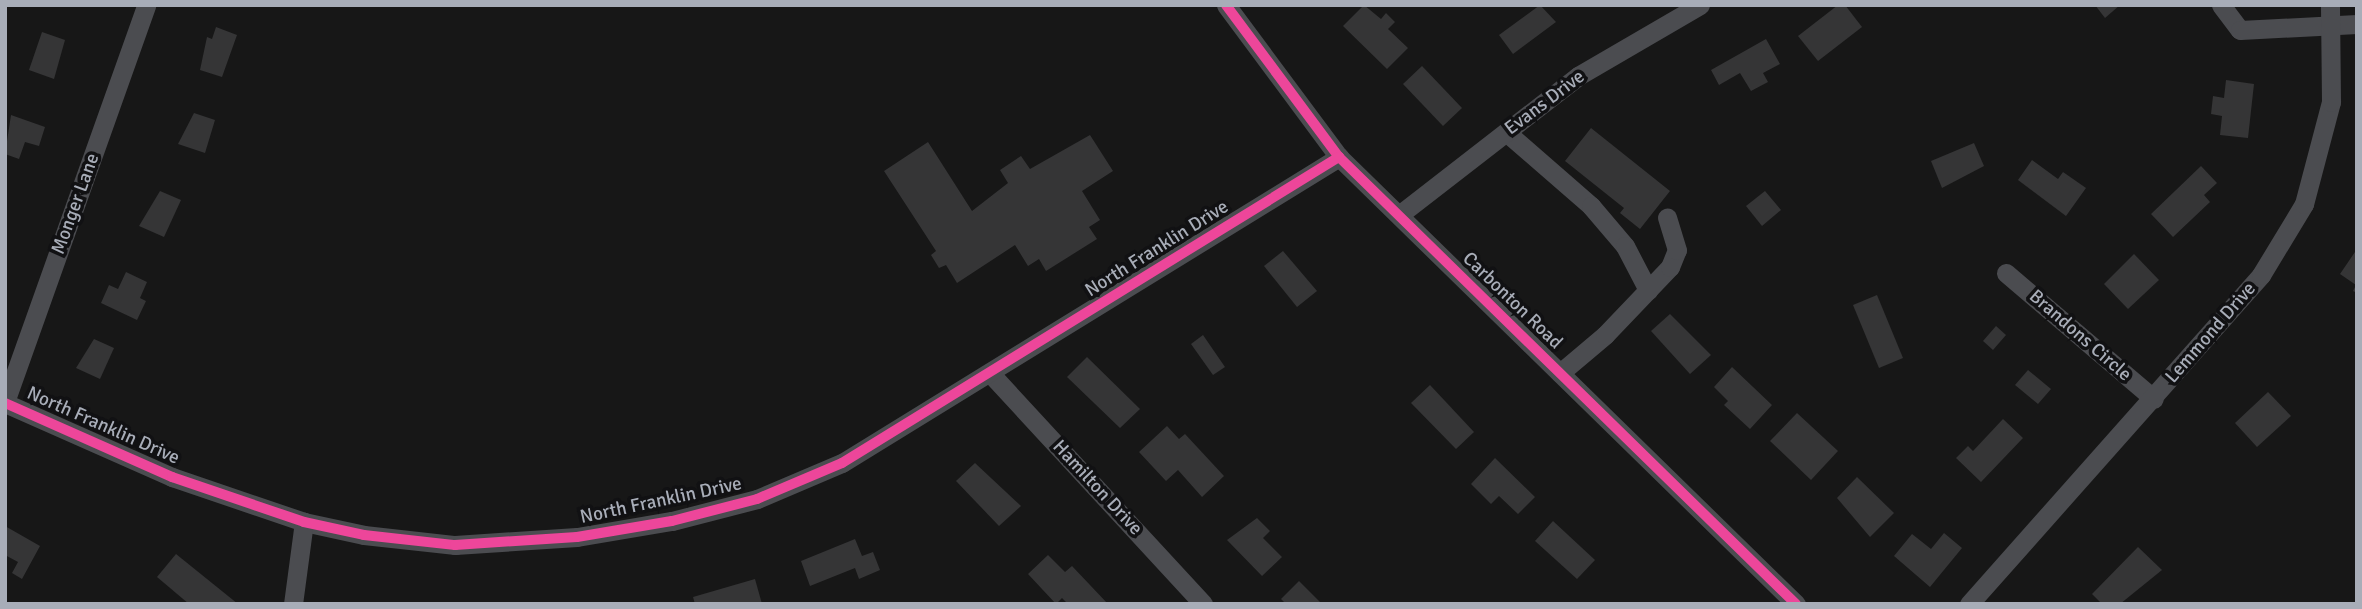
<!DOCTYPE html>
<html>
<head>
<meta charset="utf-8">
<style>
  body { margin:0 }
  #map { position:relative; width:2362px; height:609px; overflow:hidden; background:#171717; font-family:Signika,sans-serif }
  div>[style] { position:absolute }
  .building>* { inset:0; background:#353536 }
  .minor>* { height:19px; margin:-9.5px; padding:0 9.5px; transform-origin:9.5px; border-radius:9.5px; background:#4b4c50 }
  .cycleway>* { height:10px; margin:-5px; padding:0 5px; transform-origin:5px; border-radius:5px; background:#ed469a }
  span { translate:-50% -50%; white-space:nowrap; text-align:center; line-height:1.15; -webkit-text-stroke:7px #111113; paint-order:stroke }
  .street-label { font-size:19px; color:#a8adb8 }
  .frame { position:absolute; inset:0; border:7px solid #a8adb8; pointer-events:none }
</style>
</head>
<body>
<div id="map">
  <div class="building">
    <i style="clip-path:polygon(1364px 5px,1381px 19px,1386px 13px,1395px 22px,1388px 29px,1408px 48px,1387px 69px,1343px 26px)"></i>
    <i style="clip-path:polygon(1540px 5px,1556px 22px,1513px 54px,1499px 35px)"></i>
    <i style="clip-path:polygon(1838px 5px,1845px 5px,1862px 27px,1818px 61px,1798px 36px)"></i>
    <i style="clip-path:polygon(2095px 5px,2120px 5px,2105px 18px)"></i>
    <i style="clip-path:polygon(216px 27px,237px 35px,222px 77px,200px 70px,207px 37px,212px 39px)"></i>
    <i style="clip-path:polygon(42px 32px,65px 40px,54px 79px,29px 70px)"></i>
    <i style="clip-path:polygon(1766px 39px,1780px 64px,1763px 73px,1768px 82px,1751px 91px,1740px 73px,1719px 85px,1711px 70px)"></i>
    <i style="clip-path:polygon(1422px 66px,1462px 108px,1443px 126px,1403px 84px)"></i>
    <i style="clip-path:polygon(2226px 80px,2254px 84px,2248px 138px,2220px 135px,2222px 116px,2211px 114px,2213px 96px,2224px 98px)"></i>
    <i style="clip-path:polygon(194px 113px,215px 120px,205px 153px,178px 144px)"></i>
    <i style="clip-path:polygon(11px 115px,45px 127px,39px 146px,25px 142px,19px 159px,5px 154px)"></i>
    <i style="clip-path:polygon(1591px 128px,1670px 191px,1640px 229px,1620px 213px,1624px 208px,1565px 161px)"></i>
    <i style="clip-path:polygon(1090px 135px,1113px 171px,1082px 191px,1100px 220px,1089px 227px,1097px 239px,1046px 271px,1039px 259px,1028px 266px,1015px 245px,957px 283px,946px 265px,939px 268px,931px 255px,936px 251px,884px 171px,928px 142px,972px 211px,1008px 183px,1000px 170px,1021px 156px,1030px 169px)"></i>
    <i style="clip-path:polygon(1974px 143px,1984px 166px,1942px 188px,1931px 161px)"></i>
    <i style="clip-path:polygon(2032px 160px,2058px 179px,2063px 172px,2086px 188px,2066px 216px,2018px 180px)"></i>
    <i style="clip-path:polygon(2201px 166px,2217px 183px,2204px 195px,2210px 202px,2173px 237px,2151px 214px)"></i>
    <i style="clip-path:polygon(160px 191px,181px 200px,164px 237px,139px 226px)"></i>
    <i style="clip-path:polygon(1765px 191px,1781px 210px,1762px 226px,1746px 206px)"></i>
    <i style="clip-path:polygon(2357px 249px,2357px 293px,2353px 291px,2356px 285px,2340px 274px)"></i>
    <i style="clip-path:polygon(1283px 251px,1317px 291px,1297px 307px,1264px 266px)"></i>
    <i style="clip-path:polygon(2134px 254px,2159px 280px,2128px 309px,2104px 284px)"></i>
    <i style="clip-path:polygon(126px 272px,147px 282px,140px 298px,146px 301px,137px 320px,101px 303px,109px 285px,118px 289px)"></i>
    <i style="clip-path:polygon(1877px 295px,1903px 358px,1879px 368px,1853px 305px)"></i>
    <i style="clip-path:polygon(1670px 314px,1711px 355px,1690px 374px,1651px 331px)"></i>
    <i style="clip-path:polygon(1996px 326px,2006px 335px,1993px 350px,1983px 341px)"></i>
    <i style="clip-path:polygon(1203px 335px,1225px 367px,1213px 375px,1191px 344px)"></i>
    <i style="clip-path:polygon(94px 339px,114px 348px,100px 379px,76px 368px)"></i>
    <i style="clip-path:polygon(1087px 357px,1140px 409px,1120px 428px,1067px 377px)"></i>
    <i style="clip-path:polygon(1732px 367px,1772px 405px,1750px 429px,1724px 405px,1728px 401px,1714px 387px)"></i>
    <i style="clip-path:polygon(2028px 370px,2051px 389px,2038px 404px,2015px 385px)"></i>
    <i style="clip-path:polygon(1430px 385px,1474px 432px,1456px 449px,1411px 403px)"></i>
    <i style="clip-path:polygon(2268px 392px,2291px 416px,2257px 447px,2235px 423px)"></i>
    <i style="clip-path:polygon(1797px 413px,1838px 451px,1811px 480px,1770px 441px)"></i>
    <i style="clip-path:polygon(2003px 419px,2023px 438px,1981px 482px,1956px 458px,1968px 446px,1973px 451px)"></i>
    <i style="clip-path:polygon(1167px 426px,1179px 439px,1185px 434px,1224px 476px,1202px 497px,1178px 470px,1166px 481px,1139px 452px)"></i>
    <i style="clip-path:polygon(1495px 458px,1535px 497px,1518px 514px,1499px 496px,1491px 504px,1471px 484px)"></i>
    <i style="clip-path:polygon(975px 463px,1021px 506px,999px 526px,956px 481px)"></i>
    <i style="clip-path:polygon(1857px 477px,1894px 513px,1870px 537px,1837px 498px)"></i>
    <i style="clip-path:polygon(1257px 518px,1270px 531px,1263px 538px,1282px 557px,1262px 576px,1227px 540px)"></i>
    <i style="clip-path:polygon(1553px 521px,1595px 560px,1577px 579px,1535px 541px)"></i>
    <i style="clip-path:polygon(5px 526px,40px 546px,22px 579px,12px 573px,18px 562px,5px 555px)"></i>
    <i style="clip-path:polygon(1944px 533px,1962px 548px,1930px 587px,1894px 556px,1912px 534px,1931px 549px)"></i>
    <i style="clip-path:polygon(855px 539px,862px 556px,873px 552px,880px 570px,859px 579px,855px 568px,810px 586px,801px 561px)"></i>
    <i style="clip-path:polygon(2138px 547px,2162px 570px,2120px 604px,2102px 604px,2092px 594px)"></i>
    <i style="clip-path:polygon(176px 554px,238px 604px,189px 604px,157px 577px)"></i>
    <i style="clip-path:polygon(1048px 555px,1065px 572px,1072px 566px,1108px 604px,1068px 604px,1062px 598px,1056px 604px,1028px 574px)"></i>
    <i style="clip-path:polygon(755px 579px,762px 604px,695px 604px,693px 597px)"></i>
    <i style="clip-path:polygon(1299px 581px,1322px 604px,1286px 604px,1281px 599px)"></i>
  </div>
  <div class="minor">
    <i style="left:1226px;top:5px;width:189px;rotate:53.4deg"></i>
    <i style="left:1339px;top:157px;width:639px;rotate:44.37deg"></i>
    <i style="left:2221px;top:5px;width:31px;rotate:53deg"></i>
    <i style="left:2240px;top:30px;width:117px;rotate:-2.9deg"></i>
    <i style="left:1506px;top:132px;width:113px;rotate:41deg"></i>
    <i style="left:1591px;top:206px;width:52px;rotate:49.6deg"></i>
    <i style="left:1625px;top:246px;width:50px;rotate:62.4deg"></i>
    <i style="left:1399px;top:215px;width:227px;rotate:-37.8deg"></i>
    <i style="left:1578px;top:76px;width:141px;rotate:-30.2deg"></i>
    <i style="left:2006px;top:273px;width:194px;rotate:40.4deg"></i>
    <i style="left:990px;top:373px;width:314px;rotate:47.3deg"></i>
    <i style="left:1560px;top:373px;width:59px;rotate:-40.2deg"></i>
    <i style="left:1605px;top:335px;width:94px;rotate:-46.3deg"></i>
    <i style="left:1670px;top:267px;width:18px;rotate:-68deg"></i>
    <i style="left:1677px;top:250px;width:34px;rotate:-107deg"></i>
    <i style="left:5px;top:402px;width:421px;rotate:-70.4deg"></i>
    <i style="left:5px;top:403px;width:183px;rotate:23.9deg"></i>
    <i style="left:172px;top:477px;width:139px;rotate:18.8deg"></i>
    <i style="left:304px;top:522px;width:61px;rotate:12.2deg"></i>
    <i style="left:364px;top:535px;width:92px;rotate:6.3deg"></i>
    <i style="left:455px;top:545px;width:122px;rotate:-3.8deg"></i>
    <i style="left:577px;top:537px;width:96px;rotate:-9.6deg"></i>
    <i style="left:672px;top:521px;width:88px;rotate:-14.5deg"></i>
    <i style="left:757px;top:499px;width:92px;rotate:-23deg"></i>
    <i style="left:842px;top:463px;width:584px;rotate:-31.62deg"></i>
    <i style="left:293px;top:604px;width:83px;rotate:-82.4deg"></i>
    <i style="left:1969px;top:604px;width:440px;rotate:-48.4deg"></i>
    <i style="left:2261px;top:275px;width:83px;rotate:-58.8deg"></i>
    <i style="left:2304px;top:204px;width:106px;rotate:-75.2deg"></i>
    <i style="left:2331px;top:102px;width:97px;rotate:-90.6deg"></i>
  </div>
  <div class="cycleway">
    <i style="left:1226px;top:5px;width:189px;rotate:53.4deg"></i>
    <i style="left:1339px;top:157px;width:639px;rotate:44.37deg"></i>
    <i style="left:5px;top:403px;width:183px;rotate:23.9deg"></i>
    <i style="left:172px;top:477px;width:139px;rotate:18.8deg"></i>
    <i style="left:304px;top:522px;width:61px;rotate:12.2deg"></i>
    <i style="left:364px;top:535px;width:92px;rotate:6.3deg"></i>
    <i style="left:455px;top:545px;width:122px;rotate:-3.8deg"></i>
    <i style="left:577px;top:537px;width:96px;rotate:-9.6deg"></i>
    <i style="left:672px;top:521px;width:88px;rotate:-14.5deg"></i>
    <i style="left:757px;top:499px;width:92px;rotate:-23deg"></i>
    <i style="left:842px;top:463px;width:584px;rotate:-31.62deg"></i>
  </div>
  <div class="street-label">
    <span style="left:1545px;top:103px;rotate:-37deg">Evans Drive</span>
    <span style="left:76px;top:204px;rotate:-70deg">Monger Lane</span>
    <span style="left:1157px;top:249px;rotate:-32deg">North Franklin Drive</span>
    <span style="left:1512px;top:301px;rotate:44deg">Carbonton Road</span>
    <span style="left:2211px;top:333px;rotate:-49deg">Lemmond Drive</span>
    <span style="left:2080px;top:336px;rotate:41deg">Brandons Circle</span>
    <span style="left:103px;top:426px;rotate:24deg">North Franklin Drive</span>
    <span style="left:1097px;top:488px;rotate:47deg">Hamilton Drive</span>
    <span style="left:661px;top:501px;rotate:-12deg">North Franklin Drive</span>
  </div>
  <div class="frame"></div>
</div>
</body>
</html>
